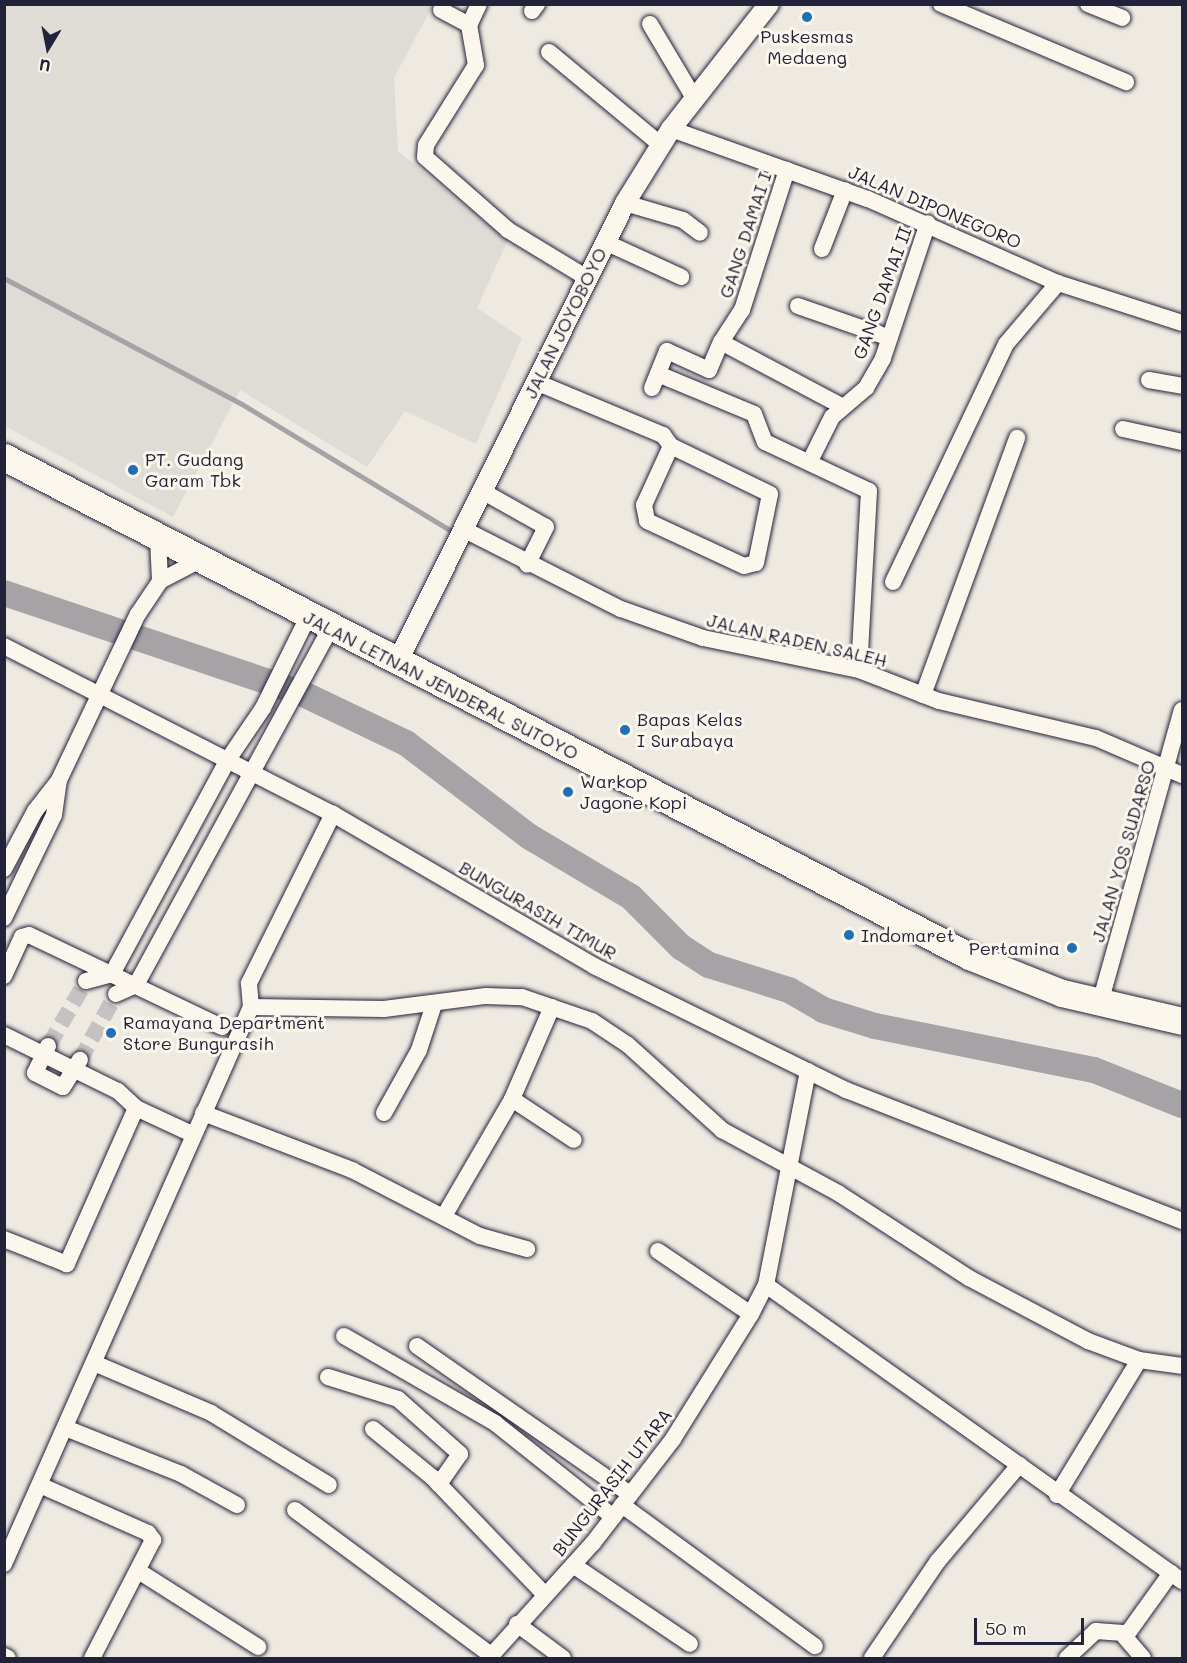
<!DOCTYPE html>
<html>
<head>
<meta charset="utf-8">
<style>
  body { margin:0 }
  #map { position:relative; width:1187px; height:1663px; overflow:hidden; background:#eeeae2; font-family:Mali,sans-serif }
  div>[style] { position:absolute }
  .built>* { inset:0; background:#dfdbd5 }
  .stream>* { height:4.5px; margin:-2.25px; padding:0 2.25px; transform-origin:2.25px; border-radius:2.25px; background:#a6a3a7 }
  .river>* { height:26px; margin:-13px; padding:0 13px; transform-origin:13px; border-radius:13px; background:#a6a3a7 }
  .minor-tunnel>* { height:16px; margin-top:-8px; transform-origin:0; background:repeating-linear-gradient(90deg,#c5c2c1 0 16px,transparent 0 24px) }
  .roads { filter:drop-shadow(0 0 2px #22223b) drop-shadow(0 0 2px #22223b) }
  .minor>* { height:16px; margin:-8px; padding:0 8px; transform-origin:8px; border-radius:8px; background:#fbf7ec }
  .tertiary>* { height:20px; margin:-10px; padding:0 10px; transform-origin:10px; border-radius:10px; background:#fbf7ec }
  .trunk>* { height:27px; margin:-13.5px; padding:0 13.5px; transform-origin:13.5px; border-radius:13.5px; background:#fbf7ec }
  .dots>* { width:16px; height:16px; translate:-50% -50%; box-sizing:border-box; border:3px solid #fbf7ec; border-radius:50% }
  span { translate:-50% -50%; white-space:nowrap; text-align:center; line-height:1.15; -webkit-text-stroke:6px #fbf7ec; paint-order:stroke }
  .poi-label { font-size:18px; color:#22223b }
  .left { translate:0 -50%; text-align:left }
  .right { translate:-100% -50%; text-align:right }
  .street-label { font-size:18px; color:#22223b }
  .frame { position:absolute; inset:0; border:6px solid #22223b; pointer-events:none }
  .north { position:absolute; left:18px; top:18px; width:60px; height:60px; -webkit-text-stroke:4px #fbf7ec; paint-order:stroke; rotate:190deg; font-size:16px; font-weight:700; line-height:24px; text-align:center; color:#22223b }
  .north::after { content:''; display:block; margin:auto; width:21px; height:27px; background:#22223b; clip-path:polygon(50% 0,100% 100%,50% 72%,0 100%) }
  .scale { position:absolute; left:974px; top:1618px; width:110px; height:27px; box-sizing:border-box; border:3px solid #22223b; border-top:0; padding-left:8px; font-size:18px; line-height:21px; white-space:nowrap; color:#22223b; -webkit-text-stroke:4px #fbf7ec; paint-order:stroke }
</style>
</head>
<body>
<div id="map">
  <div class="built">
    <i style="clip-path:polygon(4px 5px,433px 5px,394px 78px,398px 151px,508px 240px,477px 308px,522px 338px,476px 444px,405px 411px,367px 467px,240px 390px,173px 517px,5px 426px)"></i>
  </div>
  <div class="stream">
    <i style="left:4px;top:278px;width:269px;rotate:27.9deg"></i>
    <i style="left:242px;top:404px;width:251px;rotate:31.2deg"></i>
  </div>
  <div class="river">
    <i style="left:4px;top:593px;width:311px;rotate:18.6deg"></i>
    <i style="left:299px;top:692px;width:119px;rotate:25.5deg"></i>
    <i style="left:406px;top:743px;width:156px;rotate:37.2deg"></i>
    <i style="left:530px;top:837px;width:117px;rotate:30.7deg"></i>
    <i style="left:631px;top:897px;width:71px;rotate:45deg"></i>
    <i style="left:681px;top:947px;width:33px;rotate:33deg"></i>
    <i style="left:709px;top:965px;width:84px;rotate:17.4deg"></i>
    <i style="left:789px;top:990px;width:39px;rotate:30deg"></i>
    <i style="left:823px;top:1010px;width:54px;rotate:17.1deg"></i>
    <i style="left:875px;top:1026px;width:223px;rotate:11.4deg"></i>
    <i style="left:1094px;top:1070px;width:95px;rotate:21.7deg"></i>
  </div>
  <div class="minor-tunnel">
    <i style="left:49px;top:1045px;width:74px;rotate:-60deg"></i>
    <i style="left:80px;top:1060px;width:75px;rotate:-61.4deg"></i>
  </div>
  <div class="roads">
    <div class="minor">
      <i style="left:479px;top:4px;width:23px;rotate:115deg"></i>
      <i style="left:469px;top:25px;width:41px;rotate:80.1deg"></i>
      <i style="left:476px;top:65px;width:94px;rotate:122deg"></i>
      <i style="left:426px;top:145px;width:12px;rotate:95deg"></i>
      <i style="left:425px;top:157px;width:111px;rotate:41.3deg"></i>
      <i style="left:508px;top:230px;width:92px;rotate:31.3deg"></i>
      <i style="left:941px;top:4px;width:201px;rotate:22.9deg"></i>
      <i style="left:1088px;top:4px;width:37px;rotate:22deg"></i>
      <i style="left:441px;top:10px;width:32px;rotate:28deg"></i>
      <i style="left:532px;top:11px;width:9px;rotate:-54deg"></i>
      <i style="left:650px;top:24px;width:86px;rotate:59.3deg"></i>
      <i style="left:549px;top:52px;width:146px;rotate:39.7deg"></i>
      <i style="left:671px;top:129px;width:209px;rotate:19.6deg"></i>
      <i style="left:868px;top:199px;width:208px;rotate:23.9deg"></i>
      <i style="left:1058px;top:283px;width:130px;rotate:17.9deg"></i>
      <i style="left:625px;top:203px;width:60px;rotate:16.3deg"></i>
      <i style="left:683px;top:220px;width:21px;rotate:37deg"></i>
      <i style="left:605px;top:242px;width:84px;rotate:24.7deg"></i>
      <i style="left:822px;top:249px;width:63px;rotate:-68.7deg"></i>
      <i style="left:798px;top:306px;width:97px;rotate:19.2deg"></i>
      <i style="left:721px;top:342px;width:38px;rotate:-57deg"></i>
      <i style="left:742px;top:310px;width:147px;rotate:-72.2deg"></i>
      <i style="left:658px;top:374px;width:104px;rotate:22.6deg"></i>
      <i style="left:754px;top:414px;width:30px;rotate:69deg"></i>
      <i style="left:765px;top:442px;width:115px;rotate:25.2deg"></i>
      <i style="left:869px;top:491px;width:179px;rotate:93.2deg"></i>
      <i style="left:1149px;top:380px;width:34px;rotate:10deg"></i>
      <i style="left:536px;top:382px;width:138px;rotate:22.7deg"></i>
      <i style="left:663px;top:435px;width:14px;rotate:54deg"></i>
      <i style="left:671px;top:446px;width:65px;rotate:114.6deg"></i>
      <i style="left:644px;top:505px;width:16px;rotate:79deg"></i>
      <i style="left:647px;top:521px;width:107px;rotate:24.9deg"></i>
      <i style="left:744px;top:566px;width:12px;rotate:-14deg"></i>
      <i style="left:756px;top:563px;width:70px;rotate:-78.5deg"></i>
      <i style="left:770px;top:494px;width:110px;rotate:-154.1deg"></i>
      <i style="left:652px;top:388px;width:40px;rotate:-68deg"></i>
      <i style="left:667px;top:351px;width:46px;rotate:24.3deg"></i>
      <i style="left:709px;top:370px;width:30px;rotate:-67deg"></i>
      <i style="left:721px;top:342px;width:138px;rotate:28deg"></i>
      <i style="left:1123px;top:429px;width:60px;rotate:12.4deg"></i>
      <i style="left:810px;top:461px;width:49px;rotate:-63.4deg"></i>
      <i style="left:832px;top:417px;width:45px;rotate:-40.5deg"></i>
      <i style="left:866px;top:388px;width:34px;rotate:-60deg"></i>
      <i style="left:883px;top:358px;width:142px;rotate:-71.6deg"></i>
      <i style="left:482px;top:491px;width:73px;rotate:29.4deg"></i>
      <i style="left:546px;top:527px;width:42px;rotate:116.6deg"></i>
      <i style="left:463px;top:529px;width:177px;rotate:26.9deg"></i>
      <i style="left:621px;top:609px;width:87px;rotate:19.5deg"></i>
      <i style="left:703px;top:638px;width:159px;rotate:11.6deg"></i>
      <i style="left:859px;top:670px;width:86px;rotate:21.2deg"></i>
      <i style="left:939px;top:701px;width:161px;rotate:13.3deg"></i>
      <i style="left:1096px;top:738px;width:94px;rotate:23.3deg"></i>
      <i style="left:158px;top:538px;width:43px;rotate:87.3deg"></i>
      <i style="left:893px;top:582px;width:263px;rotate:-64.6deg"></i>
      <i style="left:1006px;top:344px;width:80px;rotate:-49.6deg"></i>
      <i style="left:4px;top:646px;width:369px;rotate:27.1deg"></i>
      <i style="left:333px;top:814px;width:302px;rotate:30.2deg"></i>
      <i style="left:594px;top:966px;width:281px;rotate:26.2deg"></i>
      <i style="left:846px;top:1090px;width:361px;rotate:21.3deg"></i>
      <i style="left:923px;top:695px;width:274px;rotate:-69.9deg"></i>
      <i style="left:4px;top:869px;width:66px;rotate:-61.9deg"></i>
      <i style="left:35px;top:811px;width:39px;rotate:-52deg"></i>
      <i style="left:59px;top:780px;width:184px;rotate:-64.6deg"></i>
      <i style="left:138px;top:614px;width:40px;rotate:-56deg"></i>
      <i style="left:160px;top:581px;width:45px;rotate:-27.7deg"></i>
      <i style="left:4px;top:918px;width:114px;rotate:-64.1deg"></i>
      <i style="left:54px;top:815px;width:34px;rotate:-82deg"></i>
      <i style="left:4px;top:976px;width:43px;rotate:-65.2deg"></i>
      <i style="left:22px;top:937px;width:7px;rotate:-16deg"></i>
      <i style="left:29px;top:935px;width:214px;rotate:25.5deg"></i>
      <i style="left:86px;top:981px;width:27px;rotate:-15deg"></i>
      <i style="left:112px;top:974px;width:242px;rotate:-61.6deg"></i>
      <i style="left:227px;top:761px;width:64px;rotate:-55.8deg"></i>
      <i style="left:263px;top:708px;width:102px;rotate:-63.7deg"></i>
      <i style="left:116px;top:994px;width:22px;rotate:-24deg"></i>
      <i style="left:136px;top:985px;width:405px;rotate:-61.4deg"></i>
      <i style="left:1100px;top:1003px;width:304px;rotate:-74.4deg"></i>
      <i style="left:251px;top:1007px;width:133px;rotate:0.9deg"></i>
      <i style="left:384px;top:1009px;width:103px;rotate:-7.3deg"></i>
      <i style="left:486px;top:996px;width:36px;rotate:2deg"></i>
      <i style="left:522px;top:997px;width:74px;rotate:18.9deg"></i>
      <i style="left:592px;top:1021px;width:43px;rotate:33.7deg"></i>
      <i style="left:628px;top:1045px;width:127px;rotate:42.1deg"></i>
      <i style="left:722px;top:1130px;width:132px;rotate:28.5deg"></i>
      <i style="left:838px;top:1193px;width:156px;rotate:33deg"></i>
      <i style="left:969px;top:1278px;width:135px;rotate:27.9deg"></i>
      <i style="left:1088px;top:1341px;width:54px;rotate:20.4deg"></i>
      <i style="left:1139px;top:1360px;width:43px;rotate:7.9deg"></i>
      <i style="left:552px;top:1007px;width:100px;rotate:113.5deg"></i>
      <i style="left:512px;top:1099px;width:74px;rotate:33.5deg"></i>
      <i style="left:4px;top:1035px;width:127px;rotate:26.2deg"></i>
      <i style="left:118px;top:1091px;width:25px;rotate:43deg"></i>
      <i style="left:136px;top:1108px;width:171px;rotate:113.9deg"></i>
      <i style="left:67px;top:1264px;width:68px;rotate:-158.4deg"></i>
      <i style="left:48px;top:1046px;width:30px;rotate:116deg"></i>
      <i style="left:35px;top:1073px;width:31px;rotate:27deg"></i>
      <i style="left:63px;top:1087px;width:32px;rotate:-58deg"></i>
      <i style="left:136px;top:1108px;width:57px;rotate:24.8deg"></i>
      <i style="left:203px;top:1113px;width:160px;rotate:20.9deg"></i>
      <i style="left:352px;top:1170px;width:144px;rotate:27.3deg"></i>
      <i style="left:480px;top:1236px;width:49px;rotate:15.5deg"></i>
      <i style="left:384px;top:1113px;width:72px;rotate:-60.9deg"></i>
      <i style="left:419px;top:1050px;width:48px;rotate:-71.9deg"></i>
      <i style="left:444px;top:1216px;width:135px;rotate:-59.8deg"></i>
      <i style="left:658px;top:1251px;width:112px;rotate:34.1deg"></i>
      <i style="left:766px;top:1285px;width:511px;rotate:35.43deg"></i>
      <i style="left:344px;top:1336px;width:174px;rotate:29.9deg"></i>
      <i style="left:495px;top:1423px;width:151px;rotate:38.5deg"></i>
      <i style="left:417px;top:1346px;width:259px;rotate:34.8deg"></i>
      <i style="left:94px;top:1363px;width:127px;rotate:23.1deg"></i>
      <i style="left:211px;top:1413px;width:138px;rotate:31.4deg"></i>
      <i style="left:328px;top:1377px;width:73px;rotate:17.4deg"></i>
      <i style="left:398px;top:1399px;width:83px;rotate:41.6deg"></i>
      <i style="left:460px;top:1454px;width:37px;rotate:125deg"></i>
      <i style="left:68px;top:1429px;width:122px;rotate:21.7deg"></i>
      <i style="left:181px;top:1474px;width:64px;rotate:29deg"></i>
      <i style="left:373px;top:1429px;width:76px;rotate:39.1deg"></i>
      <i style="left:432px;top:1477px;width:163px;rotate:46.2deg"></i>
      <i style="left:42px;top:1486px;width:116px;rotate:23.9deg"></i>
      <i style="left:148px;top:1533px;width:9px;rotate:54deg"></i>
      <i style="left:153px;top:1540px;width:133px;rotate:117.3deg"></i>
      <i style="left:1057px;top:1495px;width:158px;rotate:-58.7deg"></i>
      <i style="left:622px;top:1505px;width:239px;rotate:36.2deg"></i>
      <i style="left:295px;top:1510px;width:245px;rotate:36.5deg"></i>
      <i style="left:4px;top:1564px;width:609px;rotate:-66.09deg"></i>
      <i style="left:251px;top:1007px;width:24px;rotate:-95deg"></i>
      <i style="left:249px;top:983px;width:189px;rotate:-63.6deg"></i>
      <i style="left:573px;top:1565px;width:141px;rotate:34deg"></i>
      <i style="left:140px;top:1572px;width:140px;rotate:32.4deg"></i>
      <i style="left:517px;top:1624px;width:57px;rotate:36.5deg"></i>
      <i style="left:4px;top:1656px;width:4px;rotate:27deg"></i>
      <i style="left:489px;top:1658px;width:155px;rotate:-47.9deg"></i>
      <i style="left:593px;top:1543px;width:131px;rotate:-52.4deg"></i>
      <i style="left:673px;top:1439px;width:147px;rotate:-58deg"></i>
      <i style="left:751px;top:1314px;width:33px;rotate:-63deg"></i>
      <i style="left:766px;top:1285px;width:218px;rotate:-78.9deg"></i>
      <i style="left:872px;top:1658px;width:117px;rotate:-55.8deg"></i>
      <i style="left:938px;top:1561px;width:126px;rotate:-49.8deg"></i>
      <i style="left:1067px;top:1658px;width:40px;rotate:-43deg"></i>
      <i style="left:1096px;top:1631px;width:31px;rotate:4deg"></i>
      <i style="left:1143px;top:1658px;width:28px;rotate:-131deg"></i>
      <i style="left:1125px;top:1637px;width:79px;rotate:-54.3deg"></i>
    </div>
    <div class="tertiary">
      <i style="left:397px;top:663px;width:513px;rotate:-63.63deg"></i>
      <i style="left:625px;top:203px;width:87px;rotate:-58.1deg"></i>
      <i style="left:671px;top:129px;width:159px;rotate:-51.9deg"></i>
    </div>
    <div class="trunk">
      <i style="left:4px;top:457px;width:1086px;rotate:27.34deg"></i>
      <i style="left:969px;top:956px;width:100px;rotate:21.7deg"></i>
      <i style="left:1062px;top:993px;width:123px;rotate:13.1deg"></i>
    </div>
  </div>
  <div class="dots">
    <i style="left:807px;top:17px;background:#1f6fb2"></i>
    <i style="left:133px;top:470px;background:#1f6fb2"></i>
    <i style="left:625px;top:730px;background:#1f6fb2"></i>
    <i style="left:568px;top:792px;background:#1f6fb2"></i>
    <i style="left:849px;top:935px;background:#1f6fb2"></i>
    <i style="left:1072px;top:948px;background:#1f6fb2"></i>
    <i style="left:111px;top:1033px;background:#1f6fb2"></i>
  </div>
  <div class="poi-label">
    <span style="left:807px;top:47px">Puskesmas<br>Medaeng</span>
    <span class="left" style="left:145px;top:470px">PT. Gudang<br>Garam Tbk</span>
    <span class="left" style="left:637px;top:730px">Bapas Kelas<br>I Surabaya</span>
    <span class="left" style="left:580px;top:792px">Warkop<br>Jagone Kopi</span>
    <span class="left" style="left:861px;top:935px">Indomaret</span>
    <span class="right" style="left:1060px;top:948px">Pertamina</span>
    <span class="left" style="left:123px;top:1033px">Ramayana Department<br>Store Bungurasih</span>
  </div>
  <div class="street-label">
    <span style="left:935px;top:207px;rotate:23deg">JALAN DIPONEGORO</span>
    <span style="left:745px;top:235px;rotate:-72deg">GANG DAMAI I</span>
    <span style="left:882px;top:293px;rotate:-70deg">GANG DAMAI II</span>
    <span style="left:565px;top:323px;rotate:-64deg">JALAN JOYOBOYO</span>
    <span style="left:797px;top:640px;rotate:13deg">JALAN RADEN SALEH</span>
    <span style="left:441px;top:685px;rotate:27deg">JALAN LETNAN JENDERAL SUTOYO</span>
    <span style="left:1123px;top:851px;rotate:-74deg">JALAN YOS SUDARSO</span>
    <span style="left:538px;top:910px;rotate:30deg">BUNGURASIH TIMUR</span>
    <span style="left:612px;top:1482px;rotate:-52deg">BUNGURASIH UTARA</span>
  </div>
  <div class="frame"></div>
  <div class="north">U</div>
  <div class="scale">50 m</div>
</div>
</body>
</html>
